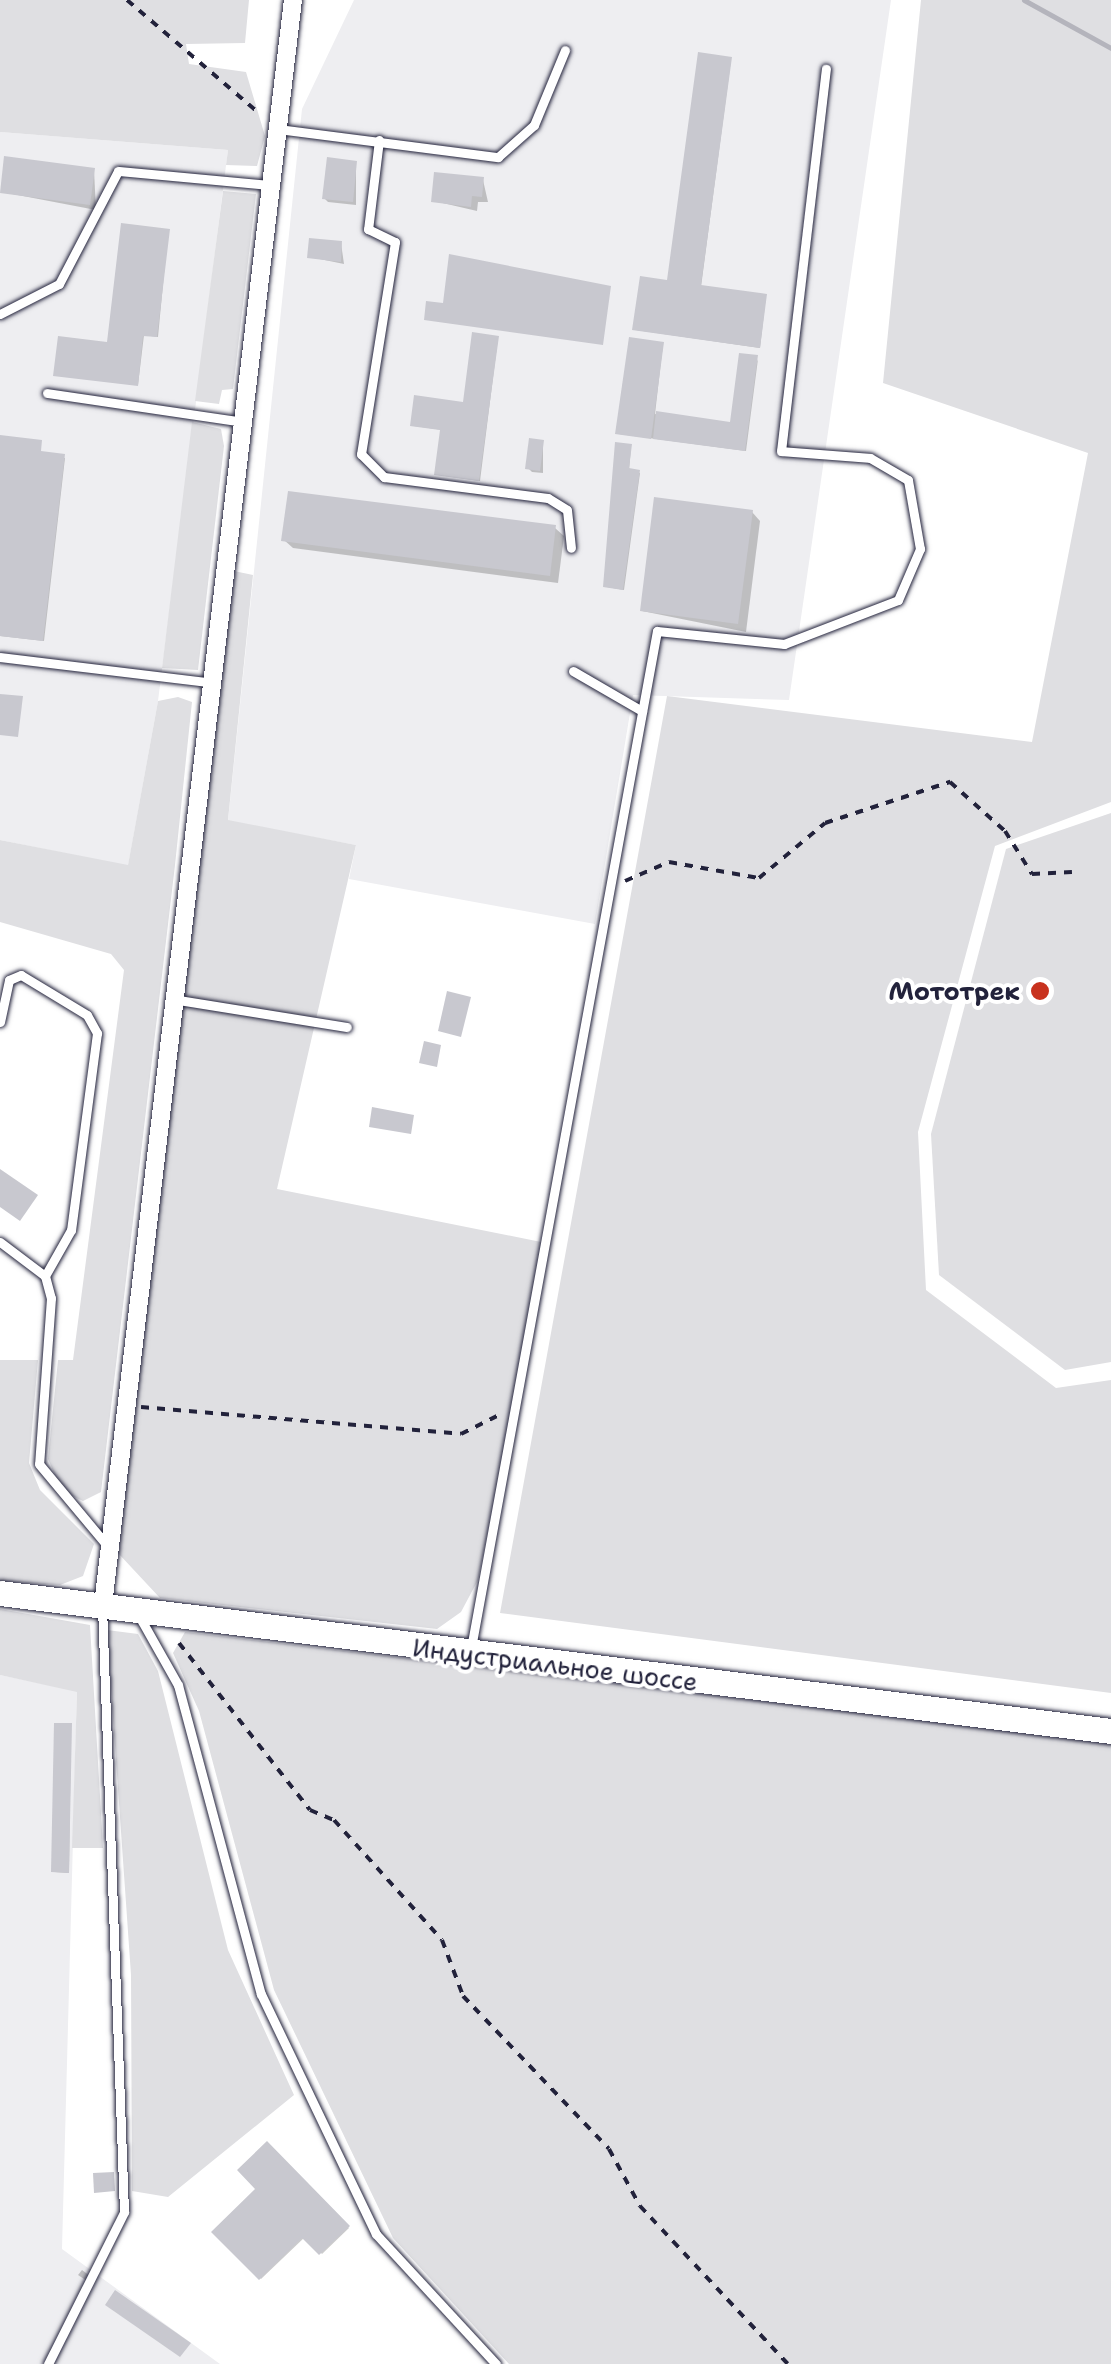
<!DOCTYPE html>
<html>
<head>
<meta charset="utf-8">
<style>
  body { margin:0 }
  #map { position:relative; width:1111px; height:2364px; overflow:hidden; background:#fff; font-family:"Shantell Sans",sans-serif }
  div>[style] { position:absolute }
  .built>* { inset:0; background:#eeeef1 }
  .green>* { inset:0; background:#dfdfe2 }
  .shadow>* { inset:0; background:#0003 }
  .stream>* { height:5px; margin:-2.5px; padding:0 2.5px; transform-origin:2.5px; border-radius:2.5px; background:#b4b4bc }
  .building>* { inset:0; background:#c8c8cf }
  .path>* { height:4px; margin-top:-2px; transform-origin:0; background:repeating-linear-gradient(90deg,#22223b 0 8px,transparent 0 16px) }
  .roads { filter:drop-shadow(0 0 2px #22223b) drop-shadow(0 0 2px #22223b) }
  .lane>* { height:9px; margin:-4.5px; padding:0 4.5px; transform-origin:4.5px; border-radius:4.5px; background:#fff }
  .street>* { height:18px; margin:-9px; padding:0 9px; transform-origin:9px; border-radius:9px; background:#fff }
  .secondary>* { height:25px; margin:-12.5px; padding:0 12.5px; transform-origin:12.5px; border-radius:12.5px; background:#fff }
  .dots>* { width:28px; height:28px; translate:-50% -50%; box-sizing:border-box; border:5px solid #fff; border-radius:50% }
  span { translate:-50% -50%; white-space:nowrap; text-align:center; line-height:1.15; -webkit-text-stroke:8px #fff; paint-order:stroke }
  .poi-label { font-size:25px; color:#22223b; font-weight:700 }
  .right { translate:-100% -50%; text-align:right }
  .street-label { font-size:25px; color:#22223b }
</style>
</head>
<body>
<div id="map">
  <div class="built">
    <i style="clip-path:polygon(354px 0,891px 0,789px 700px,633px 695px,595px 924px,349px 879px,356px 845px,228px 821px,302px 109px)"></i>
    <i style="clip-path:polygon(0 132px,228px 150px,158px 701px,128px 866px,0 840px)"></i>
    <i style="clip-path:polygon(0 1675px,77px 1691px,62px 2249px,220px 2364px,0 2364px)"></i>
  </div>
  <div class="green">
    <i style="clip-path:polygon(0 0,249px 0,245px 43px,186px 44px,189px 64px,246px 72px,265px 136px,257px 166px,226px 165px,228px 150px,0 132px)"></i>
    <i style="clip-path:polygon(921px 0,1111px 0,1111px 802px,995px 846px,918px 1132px,926px 1290px,1056px 1388px,1111px 1380px,1111px 1693px,500px 1613px,667px 696px,1032px 742px,1088px 453px,883px 383px)"></i>
    <i style="clip-path:polygon(223px 191px,256px 194px,233px 389px,222px 390px,219px 404px,195px 401px)"></i>
    <i style="clip-path:polygon(192px 422px,221px 429px,224px 446px,198px 670px,162px 668px)"></i>
    <i style="clip-path:polygon(234px 571px,253px 575px,228px 820px,356px 845px,277px 1189px,546px 1243px,478px 1580px,461px 1612px,437px 1629px,160px 1598px,118px 1553px)"></i>
    <i style="clip-path:polygon(178px 697px,192px 702px,175px 865px,101px 1492px,83px 1501px,62px 1491px,48px 1459px,58px 1360px,73px 1360px,124px 970px,111px 954px,0 922px,0 840px,128px 865px,158px 701px)"></i>
    <i style="clip-path:polygon(1111px 813px,1111px 1362px,1065px 1370px,939px 1275px,931px 1134px,1006px 849px)"></i>
    <i style="clip-path:polygon(0 1360px,38px 1360px,29px 1463px,40px 1490px,94px 1544px,83px 1576px,60px 1585px,0 1581px)"></i>
    <i style="clip-path:polygon(0 1609px,90px 1625px,103px 1848px,72px 1848px,77px 1692px,0 1675px)"></i>
    <i style="clip-path:polygon(107px 1630px,138px 1634px,158px 1671px,228px 1950px,294px 2095px,168px 2197px,132px 2191px,131px 1975px)"></i>
    <i style="clip-path:polygon(185px 1632px,1111px 1743px,1111px 2364px,509px 2364px,393px 2238px,274px 1990px,199px 1711px,173px 1653px)"></i>
  </div>
  <div class="shadow">
    <i style="clip-path:polygon(731px 60px,701px 287px,766px 296px,760px 348px,636px 330px,669px 283px)"></i>
    <i style="clip-path:polygon(356px 163px,356px 205px,328px 202px,324px 198px)"></i>
    <i style="clip-path:polygon(94px 170px,96px 210px,2px 192px)"></i>
    <i style="clip-path:polygon(483px 180px,488px 202px,478px 202px,477px 211px,434px 201px)"></i>
    <i style="clip-path:polygon(168px 232px,158px 337px,144px 335px,138px 385px,109px 345px)"></i>
    <i style="clip-path:polygon(341px 243px,344px 264px,310px 257px)"></i>
    <i style="clip-path:polygon(498px 338px,480px 481px,438px 475px,443px 430px,414px 426px,465px 405px)"></i>
    <i style="clip-path:polygon(663px 344px,655px 414px,732px 424px,758px 359px,746px 451px,619px 434px)"></i>
    <i style="clip-path:polygon(0 437px,41px 442px,41px 454px,65px 458px,44px 641px,0 636px)"></i>
    <i style="clip-path:polygon(543px 442px,543px 473px,532px 472px,528px 468px)"></i>
    <i style="clip-path:polygon(631px 447px,629px 471px,640px 473px,624px 590px,607px 587px)"></i>
    <i style="clip-path:polygon(752px 512px,760px 521px,746px 632px,642px 611px)"></i>
    <i style="clip-path:polygon(555px 528px,564px 536px,558px 583px,293px 548px,284px 540px)"></i>
    <i style="clip-path:polygon(71px 1726px,69px 1873px,55px 1872px,53px 1871px)"></i>
    <i style="clip-path:polygon(267px 2145px,349px 2228px,322px 2254px,305px 2237px,261px 2279px,215px 2232px,259px 2189px)"></i>
    <i style="clip-path:polygon(82px 2270px,90px 2276px,87px 2281px,78px 2275px)"></i>
  </div>
  <div class="stream">
    <i style="left:1024px;top:0;width:99px;rotate:28.9deg"></i>
  </div>
  <div class="building">
    <i style="clip-path:polygon(698px 52px,732px 57px,701px 285px,767px 294px,760px 348px,632px 330px,640px 276px,667px 280px)"></i>
    <i style="clip-path:polygon(4px 156px,95px 168px,90px 205px,0 193px)"></i>
    <i style="clip-path:polygon(327px 157px,357px 161px,353px 202px,322px 199px)"></i>
    <i style="clip-path:polygon(434px 172px,484px 177px,482px 197px,472px 196px,471px 207px,431px 202px)"></i>
    <i style="clip-path:polygon(121px 223px,170px 229px,157px 337px,143px 336px,138px 386px,53px 376px,58px 336px,107px 342px)"></i>
    <i style="clip-path:polygon(309px 238px,342px 241px,341px 262px,307px 258px)"></i>
    <i style="clip-path:polygon(449px 254px,611px 286px,603px 345px,424px 320px,426px 301px,443px 303px)"></i>
    <i style="clip-path:polygon(472px 332px,499px 336px,479px 481px,434px 475px,440px 430px,410px 426px,414px 395px,463px 402px)"></i>
    <i style="clip-path:polygon(629px 337px,664px 342px,651px 439px,615px 434px)"></i>
    <i style="clip-path:polygon(739px 353px,758px 355px,745px 451px,653px 439px,656px 411px,730px 422px)"></i>
    <i style="clip-path:polygon(0 435px,42px 440px,41px 451px,65px 454px,43px 641px,0 636px)"></i>
    <i style="clip-path:polygon(529px 438px,544px 440px,540px 471px,525px 469px)"></i>
    <i style="clip-path:polygon(615px 442px,632px 444px,629px 468px,640px 470px,623px 590px,603px 587px)"></i>
    <i style="clip-path:polygon(288px 491px,556px 525px,550px 576px,281px 541px)"></i>
    <i style="clip-path:polygon(654px 497px,753px 510px,738px 624px,640px 611px)"></i>
    <i style="clip-path:polygon(0 694px,23px 696px,18px 737px,0 735px)"></i>
    <i style="clip-path:polygon(447px 991px,471px 997px,461px 1037px,438px 1031px)"></i>
    <i style="clip-path:polygon(424px 1041px,441px 1045px,437px 1067px,419px 1063px)"></i>
    <i style="clip-path:polygon(372px 1107px,414px 1115px,411px 1134px,369px 1127px)"></i>
    <i style="clip-path:polygon(0 1169px,38px 1195px,20px 1221px,0 1207px)"></i>
    <i style="clip-path:polygon(54px 1723px,72px 1723px,69px 1873px,51px 1872px)"></i>
    <i style="clip-path:polygon(267px 2141px,350px 2226px,319px 2255px,302px 2238px,259px 2280px,211px 2232px,255px 2189px,237px 2170px)"></i>
    <i style="clip-path:polygon(114px 2172px,115px 2191px,94px 2193px,93px 2173px)"></i>
    <i style="clip-path:polygon(115px 2290px,191px 2343px,180px 2357px,105px 2305px)"></i>
  </div>
  <div class="path">
    <i style="left:127px;top:0;width:175px;rotate:40.6deg"></i>
    <i style="left:625px;top:881px;width:48px;rotate:-23.4deg"></i>
    <i style="left:669px;top:862px;width:91px;rotate:10.1deg"></i>
    <i style="left:759px;top:878px;width:86px;rotate:-39.8deg"></i>
    <i style="left:825px;top:823px;width:132px;rotate:-18.2deg"></i>
    <i style="left:950px;top:782px;width:74px;rotate:41.7deg"></i>
    <i style="left:1005px;top:831px;width:51px;rotate:57.9deg"></i>
    <i style="left:1032px;top:874px;width:40px;rotate:-2.9deg"></i>
    <i style="left:141px;top:1407px;width:321px;rotate:4.8deg"></i>
    <i style="left:461px;top:1434px;width:45px;rotate:-26.6deg"></i>
    <i style="left:179px;top:1643px;width:212px;rotate:51.9deg"></i>
    <i style="left:310px;top:1810px;width:26px;rotate:23deg"></i>
    <i style="left:334px;top:1820px;width:161px;rotate:48deg"></i>
    <i style="left:442px;top:1940px;width:60px;rotate:69.4deg"></i>
    <i style="left:463px;top:1996px;width:211px;rotate:46.3deg"></i>
    <i style="left:609px;top:2149px;width:65px;rotate:61.5deg"></i>
    <i style="left:640px;top:2206px;width:216px;rotate:46.9deg"></i>
  </div>
  <div class="roads">
    <div class="lane">
      <i style="left:278px;top:129px;width:222px;rotate:7.3deg"></i>
      <i style="left:498px;top:157px;width:48px;rotate:-41.6deg"></i>
      <i style="left:534px;top:125px;width:81px;rotate:-67.5deg"></i>
      <i style="left:379px;top:140px;width:90px;rotate:97deg"></i>
      <i style="left:368px;top:229px;width:30px;rotate:26deg"></i>
      <i style="left:395px;top:242px;width:215px;rotate:99.1deg"></i>
      <i style="left:361px;top:454px;width:33px;rotate:45deg"></i>
      <i style="left:384px;top:477px;width:165px;rotate:7.3deg"></i>
      <i style="left:548px;top:498px;width:22px;rotate:32deg"></i>
      <i style="left:567px;top:510px;width:38px;rotate:84deg"></i>
      <i style="left:0;top:314px;width:66px;rotate:-27deg"></i>
      <i style="left:59px;top:284px;width:127px;rotate:-62.4deg"></i>
      <i style="left:118px;top:171px;width:153px;rotate:5.3deg"></i>
      <i style="left:47px;top:393px;width:191px;rotate:8.4deg"></i>
      <i style="left:0;top:657px;width:209px;rotate:6.9deg"></i>
      <i style="left:573px;top:671px;width:80px;rotate:30.1deg"></i>
      <i style="left:172px;top:999px;width:177px;rotate:9.1deg"></i>
      <i style="left:0;top:1022px;width:43px;rotate:-77.9deg"></i>
      <i style="left:9px;top:980px;width:13px;rotate:-23deg"></i>
      <i style="left:21px;top:975px;width:77px;rotate:31.2deg"></i>
      <i style="left:87px;top:1015px;width:21px;rotate:61deg"></i>
      <i style="left:97px;top:1033px;width:199px;rotate:97.5deg"></i>
      <i style="left:71px;top:1230px;width:53px;rotate:119.5deg"></i>
      <i style="left:0;top:1242px;width:56px;rotate:37.1deg"></i>
      <i style="left:45px;top:1276px;width:23px;rotate:75deg"></i>
      <i style="left:51px;top:1298px;width:166px;rotate:94.1deg"></i>
      <i style="left:39px;top:1464px;width:104px;rotate:50.1deg"></i>
      <i style="left:139px;top:1616px;width:79px;rotate:60.5deg"></i>
      <i style="left:178px;top:1685px;width:320px;rotate:75deg"></i>
      <i style="left:261px;top:1994px;width:266px;rotate:64.4deg"></i>
      <i style="left:376px;top:2234px;width:177px;rotate:47.3deg"></i>
      <i style="left:471px;top:1648px;width:1034px;rotate:-79.64deg"></i>
      <i style="left:657px;top:631px;width:128px;rotate:5.8deg"></i>
      <i style="left:784px;top:644px;width:122px;rotate:-21.1deg"></i>
      <i style="left:898px;top:600px;width:56px;rotate:-66.7deg"></i>
      <i style="left:920px;top:549px;width:70px;rotate:-99.9deg"></i>
      <i style="left:908px;top:480px;width:44px;rotate:-149.9deg"></i>
      <i style="left:870px;top:458px;width:89px;rotate:-175.5deg"></i>
      <i style="left:781px;top:451px;width:385px;rotate:-83.3deg"></i>
      <i style="left:48px;top:2364px;width:170px;rotate:-63.4deg"></i>
      <i style="left:124px;top:2212px;width:605px;rotate:-92.08deg"></i>
    </div>
    <div class="street">
      <i style="left:103px;top:1605px;width:1616px;rotate:-83.25deg"></i>
    </div>
    <div class="secondary">
      <i style="left:0;top:1593px;width:1120px;rotate:7.08deg"></i>
    </div>
  </div>
  <div class="dots">
    <i style="left:1040px;top:991px;background:#c8321e"></i>
  </div>
  <div class="poi-label">
    <span class="right" style="left:1020px;top:991px">Мототрек</span>
  </div>
  <div class="street-label">
    <span style="left:555px;top:1665px;rotate:7deg">Индустриальное шоссе</span>
  </div>
</div>
</body>
</html>
